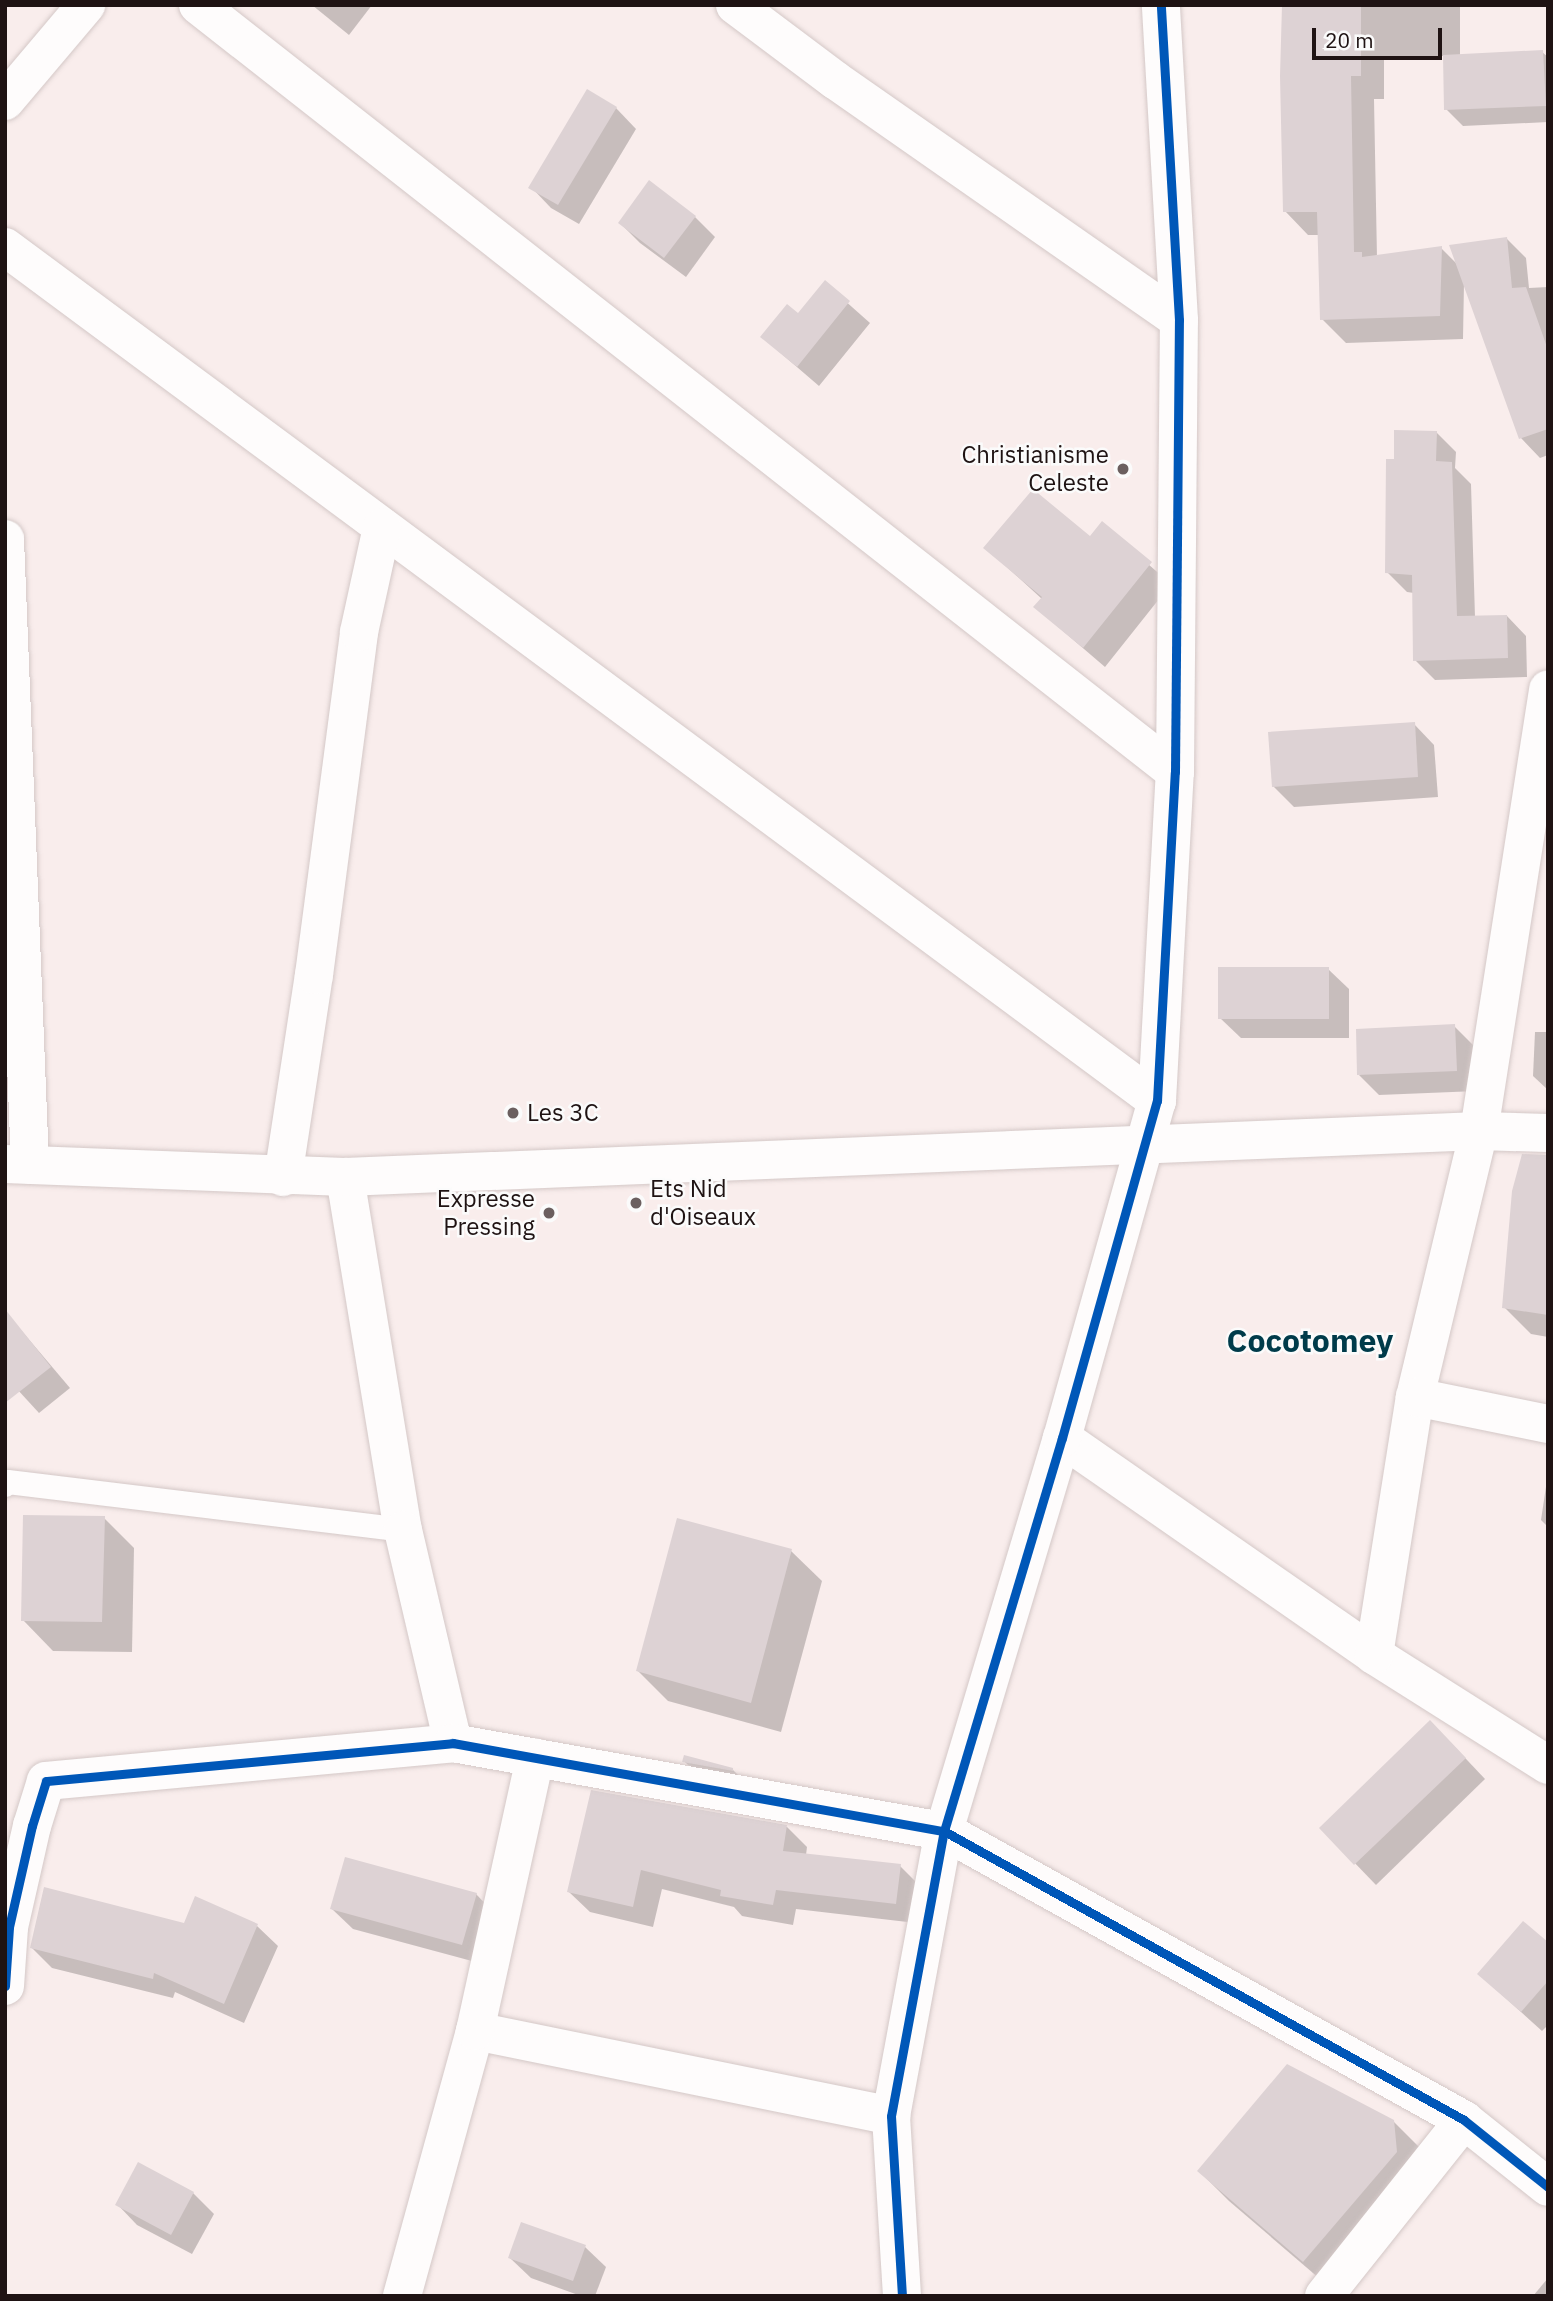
<!DOCTYPE html>
<html>
<head>
<meta charset="utf-8">
<style>
  body { margin:0 }
  #map { position:relative; width:1553px; height:2301px; overflow:hidden; background:#f9edec; font-family:"IBM Plex Sans",sans-serif }
  div>[style] { position:absolute }
  .shadow>* { inset:0; background:#0003 }
  .building>* { inset:0; background:#ddd2d4 }
  .roads { filter:drop-shadow(0 0 2px #d4c8c7) drop-shadow(0 0 2px #d4c8c7) }
  .lane>* { height:24px; margin:-12px; padding:0 12px; transform-origin:12px; border-radius:12px; background:#fefcfc }
  .street>* { height:38px; margin:-19px; padding:0 19px; transform-origin:19px; border-radius:19px; background:#fefcfc }
  .secondary>* { height:38px; margin:-19px; padding:0 19px; transform-origin:19px; border-radius:19px; background:#fefcfc }
  .cycleway>* { height:9px; margin:-4.5px; padding:0 4.5px; transform-origin:4.5px; border-radius:4.5px; background:#0057b8 }
  .dots>* { width:19px; height:19px; translate:-50% -50%; box-sizing:border-box; border:4px solid #fbfbfb; border-radius:50% }
  span { translate:-50% -50%; white-space:nowrap; text-align:center; line-height:1.15; -webkit-text-stroke:5px #fbfbfb; paint-order:stroke }
  .poi-label { font-size:24px; color:#1f1313 }
  .right { translate:-100% -50%; text-align:right }
  .left { translate:0 -50%; text-align:left }
  .district-label { font-size:32px; color:#003b4a; font-weight:700 }
  .frame { position:absolute; inset:0; border:7px solid #1f1313; pointer-events:none }
  .scale { position:absolute; left:1312px; top:28px; width:130px; height:32px; box-sizing:border-box; border:4px solid #1f1313; border-top:0; padding-left:9px; font-size:21px; line-height:24px; white-space:nowrap; color:#1f1313; -webkit-text-stroke:5px #fbfbfb; paint-order:stroke }
</style>
</head>
<body>
<div id="map">
  <div class="shadow">
    <i style="clip-path:polygon(312px 5px,372px 5px,349px 35px)"></i>
    <i style="clip-path:polygon(1284px 5px,1460px 5px,1460px 56px,1542px 52px,1548px 57px,1548px 122px,1463px 126px,1446px 109px,1445px 56px,1384px 56px,1384px 99px,1374px 99px,1377px 257px,1441px 248px,1457px 264px,1507px 239px,1526px 258px,1529px 288px,1548px 287px,1548px 455px,1540px 458px,1521px 438px,1464px 283px,1463px 339px,1346px 343px,1322px 319px,1319px 235px,1308px 235px,1285px 211px)"></i>
    <i style="clip-path:polygon(616px 108px,636px 129px,579px 224px,551px 208px,531px 187px)"></i>
    <i style="clip-path:polygon(695px 217px,715px 237px,686px 277px,640px 243px,620px 223px)"></i>
    <i style="clip-path:polygon(825px 283px,870px 323px,819px 386px,762px 337px,798px 316px)"></i>
    <i style="clip-path:polygon(1436px 432px,1456px 452px,1455px 468px,1471px 484px,1475px 617px,1507px 616px,1526px 636px,1527px 677px,1435px 680px,1415px 660px,1414px 593px,1407px 592px,1387px 572px,1396px 461px)"></i>
    <i style="clip-path:polygon(1102px 524px,1171px 584px,1105px 667px,1035px 607px,1042px 599px,986px 548px,1090px 538px)"></i>
    <i style="clip-path:polygon(1414px 724px,1434px 745px,1438px 797px,1294px 807px,1273px 786px)"></i>
    <i style="clip-path:polygon(1328px 969px,1349px 989px,1349px 1038px,1241px 1038px,1220px 1018px)"></i>
    <i style="clip-path:polygon(1454px 1026px,1475px 1047px,1477px 1091px,1379px 1095px,1359px 1075px)"></i>
    <i style="clip-path:polygon(1535px 1032px,1548px 1032px,1548px 1090px,1533px 1076px)"></i>
    <i style="clip-path:polygon(1548px 1164px,1548px 1337px,1531px 1334px,1504px 1307px)"></i>
    <i style="clip-path:polygon(9px 1316px,70px 1388px,39px 1413px,5px 1376px)"></i>
    <i style="clip-path:polygon(1547px 1480px,1548px 1480px,1548px 1527px,1541px 1520px)"></i>
    <i style="clip-path:polygon(104px 1518px,134px 1548px,132px 1652px,53px 1651px,23px 1620px)"></i>
    <i style="clip-path:polygon(791px 1551px,822px 1581px,781px 1732px,668px 1701px,638px 1671px)"></i>
    <i style="clip-path:polygon(1451px 1743px,1485px 1779px,1376px 1885px,1321px 1828px)"></i>
    <i style="clip-path:polygon(684px 1761px,732px 1769px,753px 1790px,705px 1782px)"></i>
    <i style="clip-path:polygon(592px 1792px,787px 1827px,807px 1847px,806px 1855px,900px 1866px,920px 1886px,916px 1923px,796px 1909px,793px 1925px,742px 1916px,734px 1907px,662px 1889px,653px 1927px,590px 1912px,569px 1892px)"></i>
    <i style="clip-path:polygon(476px 1894px,496px 1915px,483px 1964px,353px 1929px,332px 1909px)"></i>
    <i style="clip-path:polygon(196px 1899px,257px 1926px,278px 1946px,244px 2023px,175px 1992px,173px 1998px,52px 1968px,31px 1947px,185px 1925px)"></i>
    <i style="clip-path:polygon(1548px 1945px,1548px 2025px,1542px 2031px,1479px 1974px)"></i>
    <i style="clip-path:polygon(1393px 2121px,1424px 2152px,1334px 2291px,1229px 2201px,1199px 2171px)"></i>
    <i style="clip-path:polygon(193px 2193px,214px 2214px,192px 2254px,137px 2225px,117px 2204px)"></i>
    <i style="clip-path:polygon(585px 2247px,606px 2267px,595px 2296px,581px 2296px,531px 2278px,510px 2258px)"></i>
    <i style="clip-path:polygon(1548px 2278px,1548px 2296px,1533px 2296px)"></i>
  </div>
  <div class="building">
    <i style="clip-path:polygon(1282px 5px,1361px 5px,1361px 76px,1351px 76px,1354px 252px,1362px 252px,1362px 257px,1442px 246px,1440px 316px,1320px 320px,1317px 212px,1283px 212px,1280px 76px)"></i>
    <i style="clip-path:polygon(1543px 50px,1546px 106px,1444px 110px,1443px 55px)"></i>
    <i style="clip-path:polygon(587px 89px,617px 107px,558px 205px,528px 188px)"></i>
    <i style="clip-path:polygon(649px 180px,696px 216px,664px 258px,618px 223px)"></i>
    <i style="clip-path:polygon(1507px 237px,1512px 288px,1526px 287px,1548px 350px,1548px 429px,1519px 439px,1449px 245px)"></i>
    <i style="clip-path:polygon(825px 280px,850px 301px,797px 367px,760px 337px,787px 304px,798px 313px)"></i>
    <i style="clip-path:polygon(1394px 430px,1437px 431px,1436px 461px,1452px 462px,1457px 616px,1507px 615px,1508px 658px,1413px 661px,1412px 575px,1385px 573px,1386px 459px,1394px 459px)"></i>
    <i style="clip-path:polygon(1033px 489px,1090px 536px,1102px 521px,1152px 562px,1083px 648px,1033px 607px,1042px 597px,983px 548px)"></i>
    <i style="clip-path:polygon(1415px 722px,1418px 777px,1272px 787px,1268px 732px)"></i>
    <i style="clip-path:polygon(1218px 967px,1329px 967px,1329px 1019px,1218px 1019px)"></i>
    <i style="clip-path:polygon(1455px 1024px,1457px 1071px,1357px 1075px,1356px 1029px)"></i>
    <i style="clip-path:polygon(1522px 1154px,1548px 1155px,1548px 1315px,1502px 1308px,1512px 1191px)"></i>
    <i style="clip-path:polygon(5px 1309px,51px 1367px,5px 1403px)"></i>
    <i style="clip-path:polygon(23px 1515px,105px 1516px,102px 1622px,21px 1621px)"></i>
    <i style="clip-path:polygon(677px 1518px,792px 1549px,751px 1703px,636px 1671px)"></i>
    <i style="clip-path:polygon(1430px 1720px,1466px 1758px,1354px 1865px,1319px 1828px)"></i>
    <i style="clip-path:polygon(684px 1755px,733px 1768px,733px 1771px,682px 1762px)"></i>
    <i style="clip-path:polygon(591px 1790px,787px 1825px,783px 1851px,901px 1864px,896px 1904px,776px 1890px,773px 1905px,720px 1896px,721px 1890px,641px 1870px,633px 1907px,567px 1892px)"></i>
    <i style="clip-path:polygon(345px 1857px,477px 1893px,462px 1945px,330px 1909px)"></i>
    <i style="clip-path:polygon(44px 1887px,184px 1923px,195px 1896px,258px 1924px,224px 2004px,154px 1973px,153px 1979px,30px 1948px)"></i>
    <i style="clip-path:polygon(1523px 1921px,1548px 1942px,1548px 1981px,1521px 2012px,1477px 1974px)"></i>
    <i style="clip-path:polygon(1287px 2064px,1394px 2120px,1397px 2152px,1303px 2262px,1197px 2171px)"></i>
    <i style="clip-path:polygon(138px 2162px,194px 2192px,171px 2235px,115px 2205px)"></i>
    <i style="clip-path:polygon(521px 2222px,586px 2245px,573px 2281px,508px 2258px)"></i>
  </div>
  <div class="roads">
    <div class="lane">
      <i style="left:5px;top:1485px;width:4px;rotate:-45deg"></i>
      <i style="left:8px;top:1482px;width:398px;rotate:6.9deg"></i>
    </div>
    <div class="street">
      <i style="left:198px;top:5px;width:1242px;rotate:38.13deg"></i>
      <i style="left:735px;top:5px;width:125px;rotate:36.9deg"></i>
      <i style="left:835px;top:80px;width:419px;rotate:34.9deg"></i>
      <i style="left:5px;top:101px;width:126px;rotate:-49.8deg"></i>
      <i style="left:5px;top:247px;width:1434px;rotate:36.55deg"></i>
      <i style="left:5px;top:539px;width:626px;rotate:87.71deg"></i>
      <i style="left:283px;top:1177px;width:204px;rotate:-81.3deg"></i>
      <i style="left:314px;top:975px;width:346px;rotate:-82.5deg"></i>
      <i style="left:359px;top:632px;width:107px;rotate:-77.6deg"></i>
      <i style="left:345px;top:1177px;width:358px;rotate:80.7deg"></i>
      <i style="left:403px;top:1530px;width:219px;rotate:76.8deg"></i>
      <i style="left:1415px;top:1397px;width:274px;rotate:-76.5deg"></i>
      <i style="left:1479px;top:1131px;width:447px;rotate:-81.1deg"></i>
      <i style="left:1062px;top:1438px;width:380px;rotate:34.8deg"></i>
      <i style="left:1374px;top:1655px;width:206px;rotate:32.3deg"></i>
      <i style="left:1374px;top:1655px;width:261px;rotate:-81deg"></i>
      <i style="left:1415px;top:1397px;width:136px;rotate:11.5deg"></i>
      <i style="left:5px;top:1986px;width:59px;rotate:-86.1deg"></i>
      <i style="left:9px;top:1927px;width:104px;rotate:-77.2deg"></i>
      <i style="left:32px;top:1826px;width:47px;rotate:-72.7deg"></i>
      <i style="left:46px;top:1781px;width:409px;rotate:-5.3deg"></i>
      <i style="left:453px;top:1743px;width:499px;rotate:10.2deg"></i>
      <i style="left:944px;top:1831px;width:595px;rotate:29.06deg"></i>
      <i style="left:1464px;top:2120px;width:107px;rotate:38.6deg"></i>
      <i style="left:475px;top:2031px;width:425px;rotate:11.5deg"></i>
      <i style="left:402px;top:2296px;width:275px;rotate:-74.6deg"></i>
      <i style="left:475px;top:2031px;width:280px;rotate:-77.6deg"></i>
      <i style="left:902px;top:2296px;width:180px;rotate:-93.5deg"></i>
      <i style="left:891px;top:2116px;width:290px;rotate:-79.5deg"></i>
      <i style="left:944px;top:1831px;width:410px;rotate:-73.3deg"></i>
      <i style="left:1062px;top:1438px;width:350px;rotate:-74.3deg"></i>
      <i style="left:1157px;top:1101px;width:329px;rotate:-86.9deg"></i>
      <i style="left:1175px;top:772px;width:452px;rotate:-89.5deg"></i>
      <i style="left:1179px;top:320px;width:316px;rotate:-93.3deg"></i>
      <i style="left:1324px;top:2296px;width:225px;rotate:-51.5deg"></i>
    </div>
    <div class="secondary">
      <i style="left:5px;top:1164px;width:340px;rotate:2.2deg"></i>
      <i style="left:345px;top:1177px;width:1135px;rotate:-2.32deg"></i>
      <i style="left:1479px;top:1131px;width:69px;rotate:1.7deg"></i>
    </div>
  </div>
  <div class="cycleway">
    <i style="left:5px;top:1986px;width:59px;rotate:-86.1deg"></i>
    <i style="left:9px;top:1927px;width:104px;rotate:-77.2deg"></i>
    <i style="left:32px;top:1826px;width:47px;rotate:-72.7deg"></i>
    <i style="left:46px;top:1781px;width:409px;rotate:-5.3deg"></i>
    <i style="left:453px;top:1743px;width:499px;rotate:10.2deg"></i>
    <i style="left:944px;top:1831px;width:595px;rotate:29.06deg"></i>
    <i style="left:1464px;top:2120px;width:107px;rotate:38.6deg"></i>
    <i style="left:902px;top:2296px;width:180px;rotate:-93.5deg"></i>
    <i style="left:891px;top:2116px;width:290px;rotate:-79.5deg"></i>
    <i style="left:944px;top:1831px;width:410px;rotate:-73.3deg"></i>
    <i style="left:1062px;top:1438px;width:350px;rotate:-74.3deg"></i>
    <i style="left:1157px;top:1101px;width:329px;rotate:-86.9deg"></i>
    <i style="left:1175px;top:772px;width:452px;rotate:-89.5deg"></i>
    <i style="left:1179px;top:320px;width:316px;rotate:-93.3deg"></i>
  </div>
  <div class="dots">
    <i style="left:1123px;top:469px;background:#6b5f5f"></i>
    <i style="left:513px;top:1113px;background:#6b5f5f"></i>
    <i style="left:636px;top:1203px;background:#6b5f5f"></i>
    <i style="left:549px;top:1213px;background:#6b5f5f"></i>
  </div>
  <div class="poi-label">
    <span class="right" style="left:1109px;top:469px">Christianisme<br>Celeste</span>
    <span class="left" style="left:527px;top:1113px">Les 3C</span>
    <span class="left" style="left:650px;top:1203px">Ets Nid<br>d'Oiseaux</span>
    <span class="right" style="left:535px;top:1213px">Expresse<br>Pressing</span>
  </div>
  <div class="district-label">
    <span style="left:1310px;top:1340px">Cocotomey</span>
  </div>
  <div class="frame"></div>
  <div class="scale">20 m</div>
</div>
</body>
</html>
